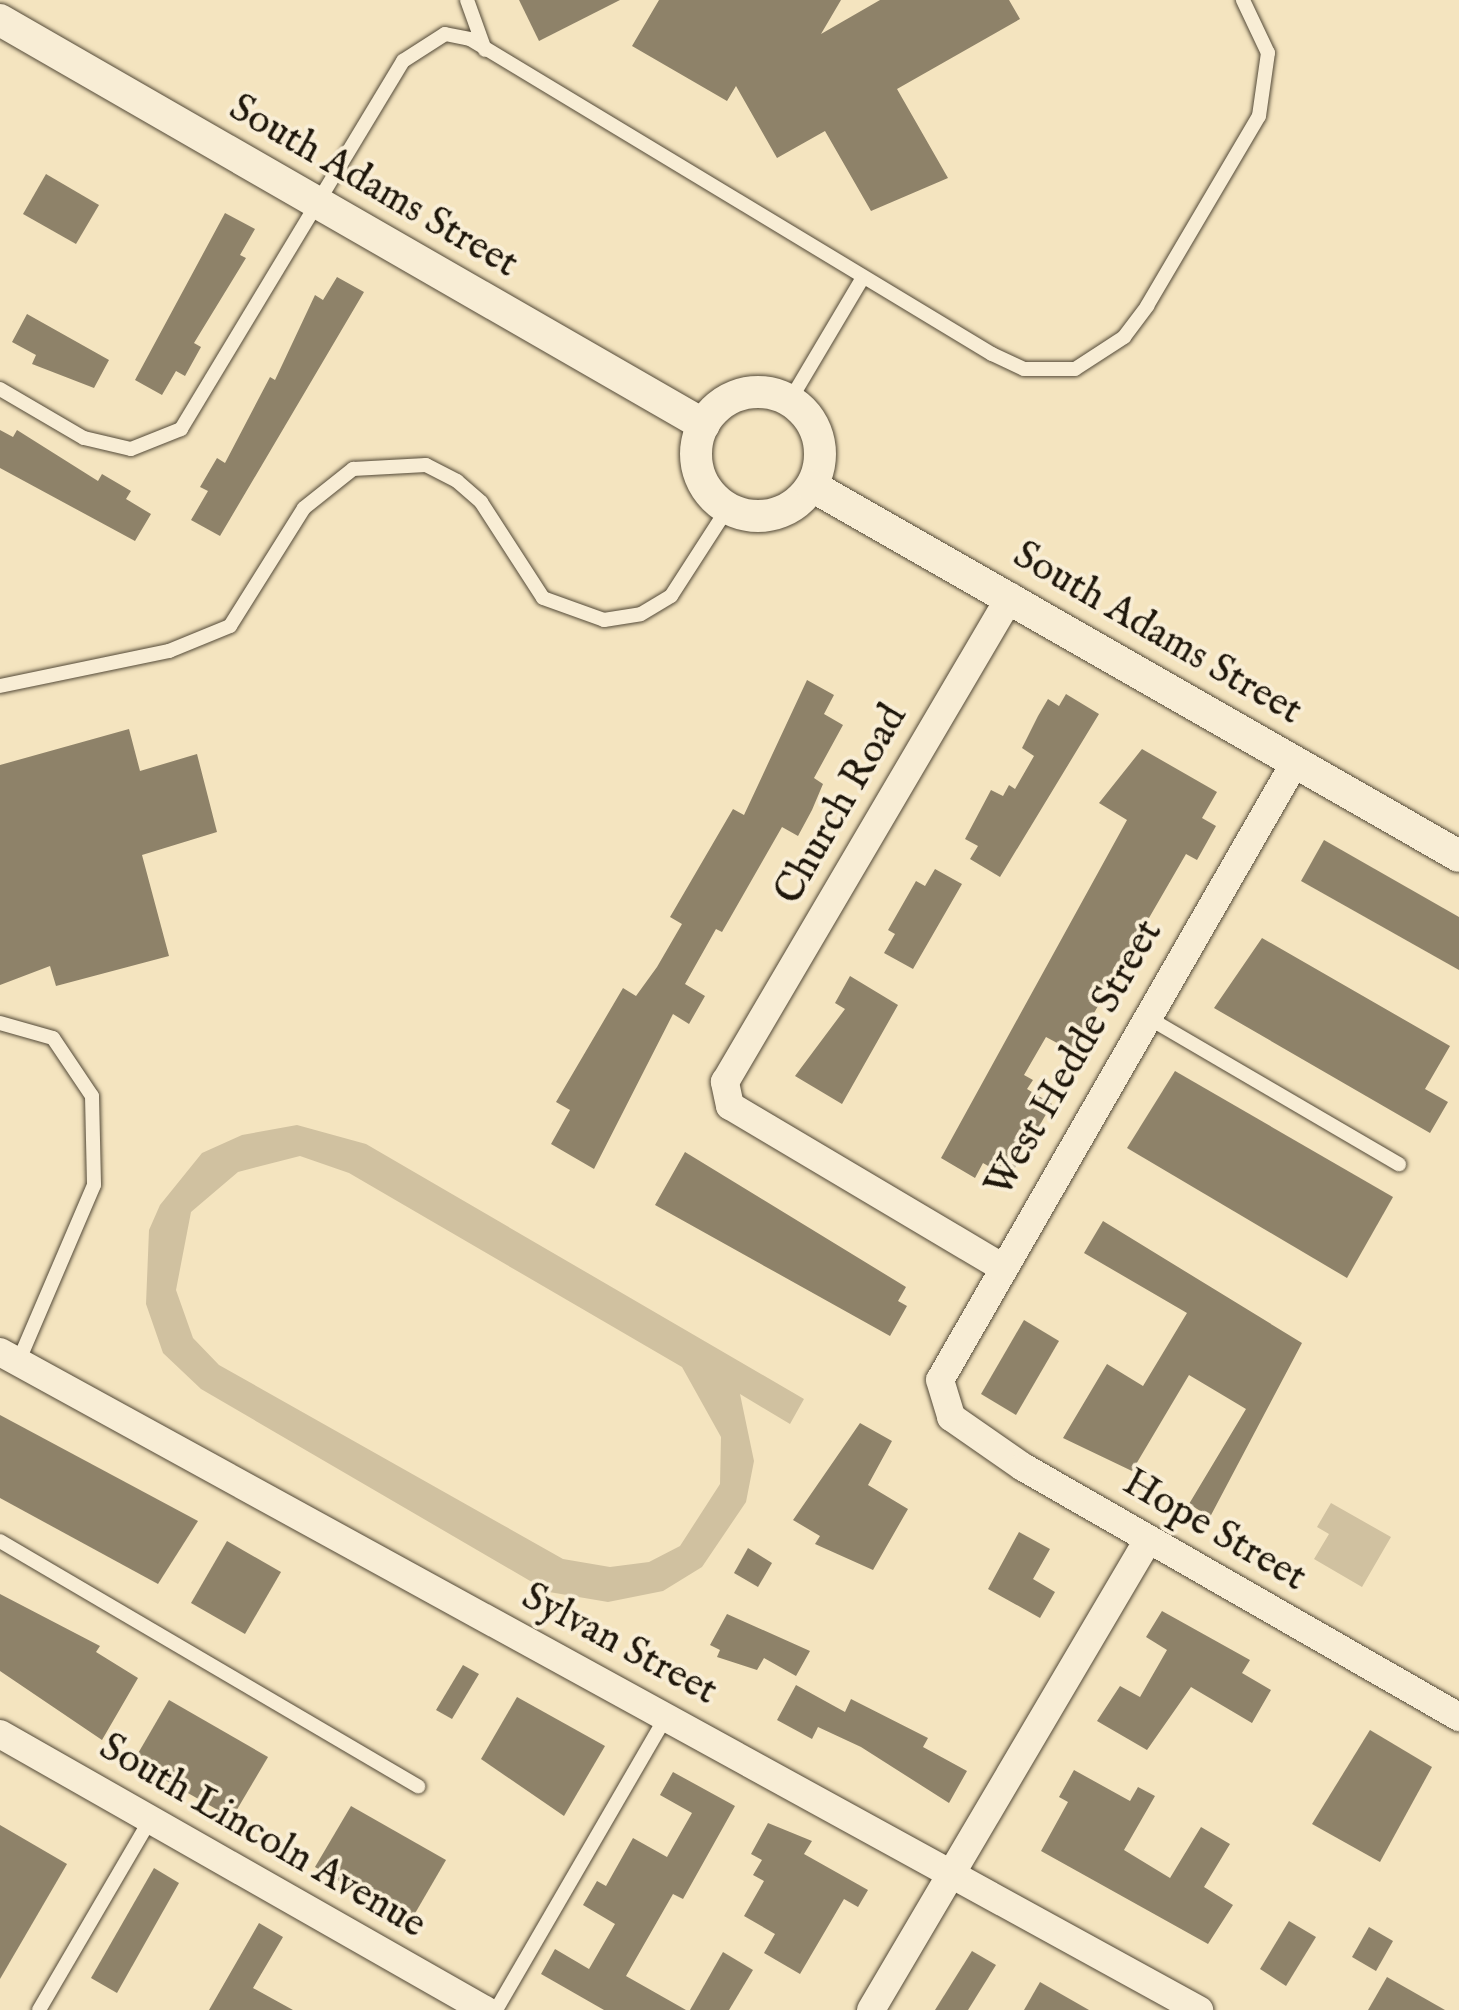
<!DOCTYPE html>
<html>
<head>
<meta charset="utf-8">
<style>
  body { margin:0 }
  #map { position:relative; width:1459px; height:2010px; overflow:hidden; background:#f4e4bf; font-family:"IM FELL English",serif }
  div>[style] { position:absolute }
  .green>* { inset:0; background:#d0c1a0 }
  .building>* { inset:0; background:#8e8269 }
  .roads { filter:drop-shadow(0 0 2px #544a38) drop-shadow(0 0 2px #544a38) }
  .service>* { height:14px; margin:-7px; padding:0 7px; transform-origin:7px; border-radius:7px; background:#f8edd5 }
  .minor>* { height:28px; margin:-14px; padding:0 14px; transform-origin:14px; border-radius:14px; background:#f8edd5 }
  .tertiary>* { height:32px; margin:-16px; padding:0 16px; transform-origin:16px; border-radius:16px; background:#f8edd5 }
  .tertiary>.ring { margin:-16px; padding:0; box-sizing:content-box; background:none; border:32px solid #f8edd5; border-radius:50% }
  span { translate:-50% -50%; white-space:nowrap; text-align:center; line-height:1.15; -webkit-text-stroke:8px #f8edd5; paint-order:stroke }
  .street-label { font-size:40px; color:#1f170b }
</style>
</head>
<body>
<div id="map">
  <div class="green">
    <i style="clip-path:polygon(evenodd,297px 1125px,366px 1144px,804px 1399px,790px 1424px,740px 1394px,754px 1461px,746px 1502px,702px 1567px,663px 1591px,608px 1602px,549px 1592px,201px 1389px,163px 1353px,146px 1304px,149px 1230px,160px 1205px,202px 1153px,242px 1135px,297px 1125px,300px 1156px,349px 1173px,682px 1367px,721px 1437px,720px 1484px,680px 1546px,649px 1562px,610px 1567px,563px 1559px,219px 1365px,193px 1338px,176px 1290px,191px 1212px,238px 1172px,300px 1156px)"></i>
    <i style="clip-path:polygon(1331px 1503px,1391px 1537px,1362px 1587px,1314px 1559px,1329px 1534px,1317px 1527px)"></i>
  </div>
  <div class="building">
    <i style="clip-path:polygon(519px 0,620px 0,539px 41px)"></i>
    <i style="clip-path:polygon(659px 0,841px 0,821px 34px,880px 0,1009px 0,1020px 19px,897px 89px,948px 178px,871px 211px,825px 131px,777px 158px,736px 86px,727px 101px,632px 46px)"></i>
    <i style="clip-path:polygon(46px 174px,99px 205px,76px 244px,23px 214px)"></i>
    <i style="clip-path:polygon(225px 213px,255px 229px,240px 255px,246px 258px,194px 343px,201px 347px,185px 376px,176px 371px,162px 395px,135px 380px)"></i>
    <i style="clip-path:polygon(337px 277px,364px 292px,220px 536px,191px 520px,208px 491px,200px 487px,217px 458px,225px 463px,270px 377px,275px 380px,315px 295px,323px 300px)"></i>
    <i style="clip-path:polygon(27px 314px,109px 360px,94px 388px,32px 364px,36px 355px,12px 342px)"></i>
    <i style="clip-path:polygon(0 430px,13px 437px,17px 430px,98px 481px,102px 474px,131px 491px,126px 499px,151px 514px,135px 541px,0 468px)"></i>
    <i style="clip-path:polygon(807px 680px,834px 695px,824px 714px,843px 725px,814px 778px,823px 784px,812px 810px,798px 836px,782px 827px,722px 932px,716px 929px,685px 984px,705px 996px,689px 1024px,673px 1014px,594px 1169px,551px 1144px,570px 1110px,556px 1102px,623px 988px,636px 996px,657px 967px,682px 924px,670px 917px,733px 809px,744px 815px)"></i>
    <i style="clip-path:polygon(1066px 694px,1099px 714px,1000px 877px,970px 859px,978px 846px,965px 839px,991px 790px,1003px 796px,1009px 785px,1015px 789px,1034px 756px,1022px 748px,1038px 716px,1048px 699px,1059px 706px)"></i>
    <i style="clip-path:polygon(129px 729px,140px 771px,197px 754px,217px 832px,142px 855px,169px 956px,56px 986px,50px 966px,0 985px,0 765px)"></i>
    <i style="clip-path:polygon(1142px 749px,1217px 792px,1202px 818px,1216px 826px,1197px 860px,1186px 854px,1072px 1051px,1046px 1037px,1024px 1075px,1033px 1080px,1027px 1089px,1052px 1104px,1009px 1178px,983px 1163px,975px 1178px,941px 1158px,1127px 820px,1099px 803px)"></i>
    <i style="clip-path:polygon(1324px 840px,1459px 917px,1459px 970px,1301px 881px)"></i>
    <i style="clip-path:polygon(935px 869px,962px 884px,913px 969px,884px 953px,895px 934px,888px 930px,916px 881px,925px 886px)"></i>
    <i style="clip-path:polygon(1262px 938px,1450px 1046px,1425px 1089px,1448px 1102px,1430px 1133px,1214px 1008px)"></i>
    <i style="clip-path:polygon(850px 976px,898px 1005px,842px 1104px,795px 1076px,845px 1009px,835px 1003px)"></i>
    <i style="clip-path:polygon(1175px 1071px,1393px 1197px,1347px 1278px,1127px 1148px)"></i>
    <i style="clip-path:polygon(685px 1152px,906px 1287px,898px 1301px,907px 1306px,890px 1336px,655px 1205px)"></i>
    <i style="clip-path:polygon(1103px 1221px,1302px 1343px,1210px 1517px,1189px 1504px,1246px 1409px,1189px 1375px,1132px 1471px,1063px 1438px,1107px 1364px,1143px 1386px,1187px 1313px,1084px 1253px)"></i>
    <i style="clip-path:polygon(1024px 1320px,1059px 1341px,1016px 1415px,981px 1394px)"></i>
    <i style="clip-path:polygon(0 1415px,198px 1521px,158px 1584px,0 1498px)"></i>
    <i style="clip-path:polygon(860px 1423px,892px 1441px,868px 1485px,908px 1509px,873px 1570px,815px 1544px,820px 1536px,793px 1520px)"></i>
    <i style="clip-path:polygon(1019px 1532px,1050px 1549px,1033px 1579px,1055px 1592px,1040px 1618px,988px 1589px)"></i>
    <i style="clip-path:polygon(227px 1541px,281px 1572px,245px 1634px,191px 1603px)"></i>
    <i style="clip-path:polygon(748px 1548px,772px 1563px,758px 1587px,734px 1573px)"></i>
    <i style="clip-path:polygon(0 1594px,100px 1646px,96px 1652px,138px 1678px,102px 1740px,0 1671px)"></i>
    <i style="clip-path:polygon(1162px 1611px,1250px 1660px,1242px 1673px,1271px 1690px,1252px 1723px,1191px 1687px,1147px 1750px,1097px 1721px,1120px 1686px,1140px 1697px,1167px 1650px,1146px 1637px)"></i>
    <i style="clip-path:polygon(727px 1614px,810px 1651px,796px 1676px,764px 1658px,757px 1670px,717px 1657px,720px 1650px,710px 1645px)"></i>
    <i style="clip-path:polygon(463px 1665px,479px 1674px,452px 1719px,436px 1710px)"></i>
    <i style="clip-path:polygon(796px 1685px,845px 1712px,851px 1699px,928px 1738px,923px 1747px,967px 1771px,949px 1803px,861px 1747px,818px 1727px,812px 1739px,777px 1720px)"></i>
    <i style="clip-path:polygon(517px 1697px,605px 1746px,564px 1816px,481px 1759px)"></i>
    <i style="clip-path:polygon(169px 1700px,268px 1757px,232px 1818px,133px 1762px)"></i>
    <i style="clip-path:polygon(1370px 1730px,1432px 1767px,1380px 1862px,1312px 1824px)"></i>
    <i style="clip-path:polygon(1074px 1770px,1130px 1801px,1138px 1787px,1155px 1796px,1124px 1850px,1170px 1878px,1201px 1827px,1230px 1844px,1204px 1887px,1233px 1905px,1208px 1944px,1041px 1851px,1068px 1802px,1059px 1797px)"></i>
    <i style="clip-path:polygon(673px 1772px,735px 1806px,683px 1899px,673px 1894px,626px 1976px,686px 2010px,604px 2010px,541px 1974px,555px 1949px,589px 1969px,615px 1924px,583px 1905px,597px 1881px,606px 1886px,633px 1838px,667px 1857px,692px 1813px,660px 1795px)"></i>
    <i style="clip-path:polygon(351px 1806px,446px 1860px,410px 1922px,315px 1867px)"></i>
    <i style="clip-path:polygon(768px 1823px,812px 1841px,804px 1854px,868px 1890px,858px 1907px,844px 1899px,800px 1974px,764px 1953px,775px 1934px,744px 1916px,764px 1881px,753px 1875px,762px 1860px,751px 1854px)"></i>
    <i style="clip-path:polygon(0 1825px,67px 1864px,0 1979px)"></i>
    <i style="clip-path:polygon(154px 1868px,179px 1883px,117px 1993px,91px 1978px)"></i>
    <i style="clip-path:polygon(1289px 1921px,1316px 1937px,1286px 1986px,1260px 1969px)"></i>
    <i style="clip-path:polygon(259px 1923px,283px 1937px,253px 1988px,293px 2010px,209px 2010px)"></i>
    <i style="clip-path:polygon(1369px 1927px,1393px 1941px,1376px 1971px,1352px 1957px)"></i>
    <i style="clip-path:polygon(972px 1951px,996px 1965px,968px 2010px,935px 2010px)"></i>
    <i style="clip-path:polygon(723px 1952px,753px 1970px,729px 2010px,690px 2010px)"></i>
    <i style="clip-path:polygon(1387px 1977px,1445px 2010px,1368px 2010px)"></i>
    <i style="clip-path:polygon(1040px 1982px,1089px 2010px,1024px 2010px)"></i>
  </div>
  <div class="roads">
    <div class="service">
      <i style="left:467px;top:0;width:53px;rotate:70.2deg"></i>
      <i style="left:0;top:389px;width:97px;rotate:30.3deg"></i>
      <i style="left:84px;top:438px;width:48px;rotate:13.2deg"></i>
      <i style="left:131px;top:449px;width:54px;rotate:-21.8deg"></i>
      <i style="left:181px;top:429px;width:430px;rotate:-58.9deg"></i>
      <i style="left:403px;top:61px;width:50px;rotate:-32.7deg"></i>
      <i style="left:445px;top:34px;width:25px;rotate:11deg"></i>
      <i style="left:470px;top:39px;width:610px;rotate:31.11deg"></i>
      <i style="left:992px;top:354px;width:35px;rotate:25deg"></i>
      <i style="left:1024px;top:369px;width:51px"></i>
      <i style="left:1075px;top:369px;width:59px;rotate:-33.1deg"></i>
      <i style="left:1124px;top:337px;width:39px;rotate:-53deg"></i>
      <i style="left:1147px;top:306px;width:221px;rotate:-59.5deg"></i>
      <i style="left:1259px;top:116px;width:64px;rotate:-81.9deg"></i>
      <i style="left:1268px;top:53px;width:59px;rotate:-115.3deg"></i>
      <i style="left:789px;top:402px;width:143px;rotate:-59.3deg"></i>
      <i style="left:0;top:686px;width:173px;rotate:-11.7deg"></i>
      <i style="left:169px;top:651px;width:66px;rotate:-22.3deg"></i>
      <i style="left:230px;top:626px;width:139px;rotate:-57.9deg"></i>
      <i style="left:304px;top:508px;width:63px;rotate:-38.5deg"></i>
      <i style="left:353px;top:469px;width:73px;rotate:-3.1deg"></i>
      <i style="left:426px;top:465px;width:35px;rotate:27deg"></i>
      <i style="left:457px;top:481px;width:32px;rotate:41deg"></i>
      <i style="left:481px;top:502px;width:114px;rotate:57.1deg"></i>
      <i style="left:543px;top:598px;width:65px;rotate:19.8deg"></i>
      <i style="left:604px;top:620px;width:37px;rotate:-9deg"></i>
      <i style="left:641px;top:614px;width:35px;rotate:-31deg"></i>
      <i style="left:671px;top:596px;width:103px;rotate:-57.2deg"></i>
      <i style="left:1147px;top:1017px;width:292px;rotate:30.3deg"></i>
      <i style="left:0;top:1023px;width:55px;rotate:15.8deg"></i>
      <i style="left:53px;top:1038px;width:70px;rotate:56.1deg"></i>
      <i style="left:92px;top:1096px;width:89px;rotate:88.7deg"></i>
      <i style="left:94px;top:1185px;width:193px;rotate:113.2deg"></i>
      <i style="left:0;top:1541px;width:485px;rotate:30.4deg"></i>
      <i style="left:39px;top:2010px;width:220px;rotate:-59.7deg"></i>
      <i style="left:496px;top:2010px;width:339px;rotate:-59.9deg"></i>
    </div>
    <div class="minor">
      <i style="left:1294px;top:764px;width:710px;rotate:119.88deg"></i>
      <i style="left:940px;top:1380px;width:39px;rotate:73deg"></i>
      <i style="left:951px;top:1417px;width:88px;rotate:34.8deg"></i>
      <i style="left:1023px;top:1467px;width:503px;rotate:29.83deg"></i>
      <i style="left:1000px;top:1266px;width:314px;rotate:-149.3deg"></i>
      <i style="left:730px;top:1106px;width:25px;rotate:-102deg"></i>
      <i style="left:725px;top:1082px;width:563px;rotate:-59.56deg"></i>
      <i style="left:0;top:1352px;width:1368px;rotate:28.76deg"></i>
      <i style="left:0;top:1734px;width:558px;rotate:29.64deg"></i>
      <i style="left:871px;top:2010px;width:546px;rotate:-59.49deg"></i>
    </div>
    <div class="tertiary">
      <i style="left:0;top:20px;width:812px;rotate:29.91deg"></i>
      <i class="ring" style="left:696px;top:392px;width:92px;height:92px"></i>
      <i style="left:812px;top:486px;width:745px;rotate:29.76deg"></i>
    </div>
  </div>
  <div class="street-label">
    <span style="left:373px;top:187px;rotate:30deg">South Adams Street</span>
    <span style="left:1157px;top:634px;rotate:30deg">South Adams Street</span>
    <span style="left:842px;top:805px;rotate:-60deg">Church Road</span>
    <span style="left:1075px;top:1059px;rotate:-60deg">West Hedde Street</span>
    <span style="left:1214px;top:1531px;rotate:30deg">Hope Street</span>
    <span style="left:619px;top:1645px;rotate:28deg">Sylvan Street</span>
    <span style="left:262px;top:1837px;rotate:30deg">South Lincoln Avenue</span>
  </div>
</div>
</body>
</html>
